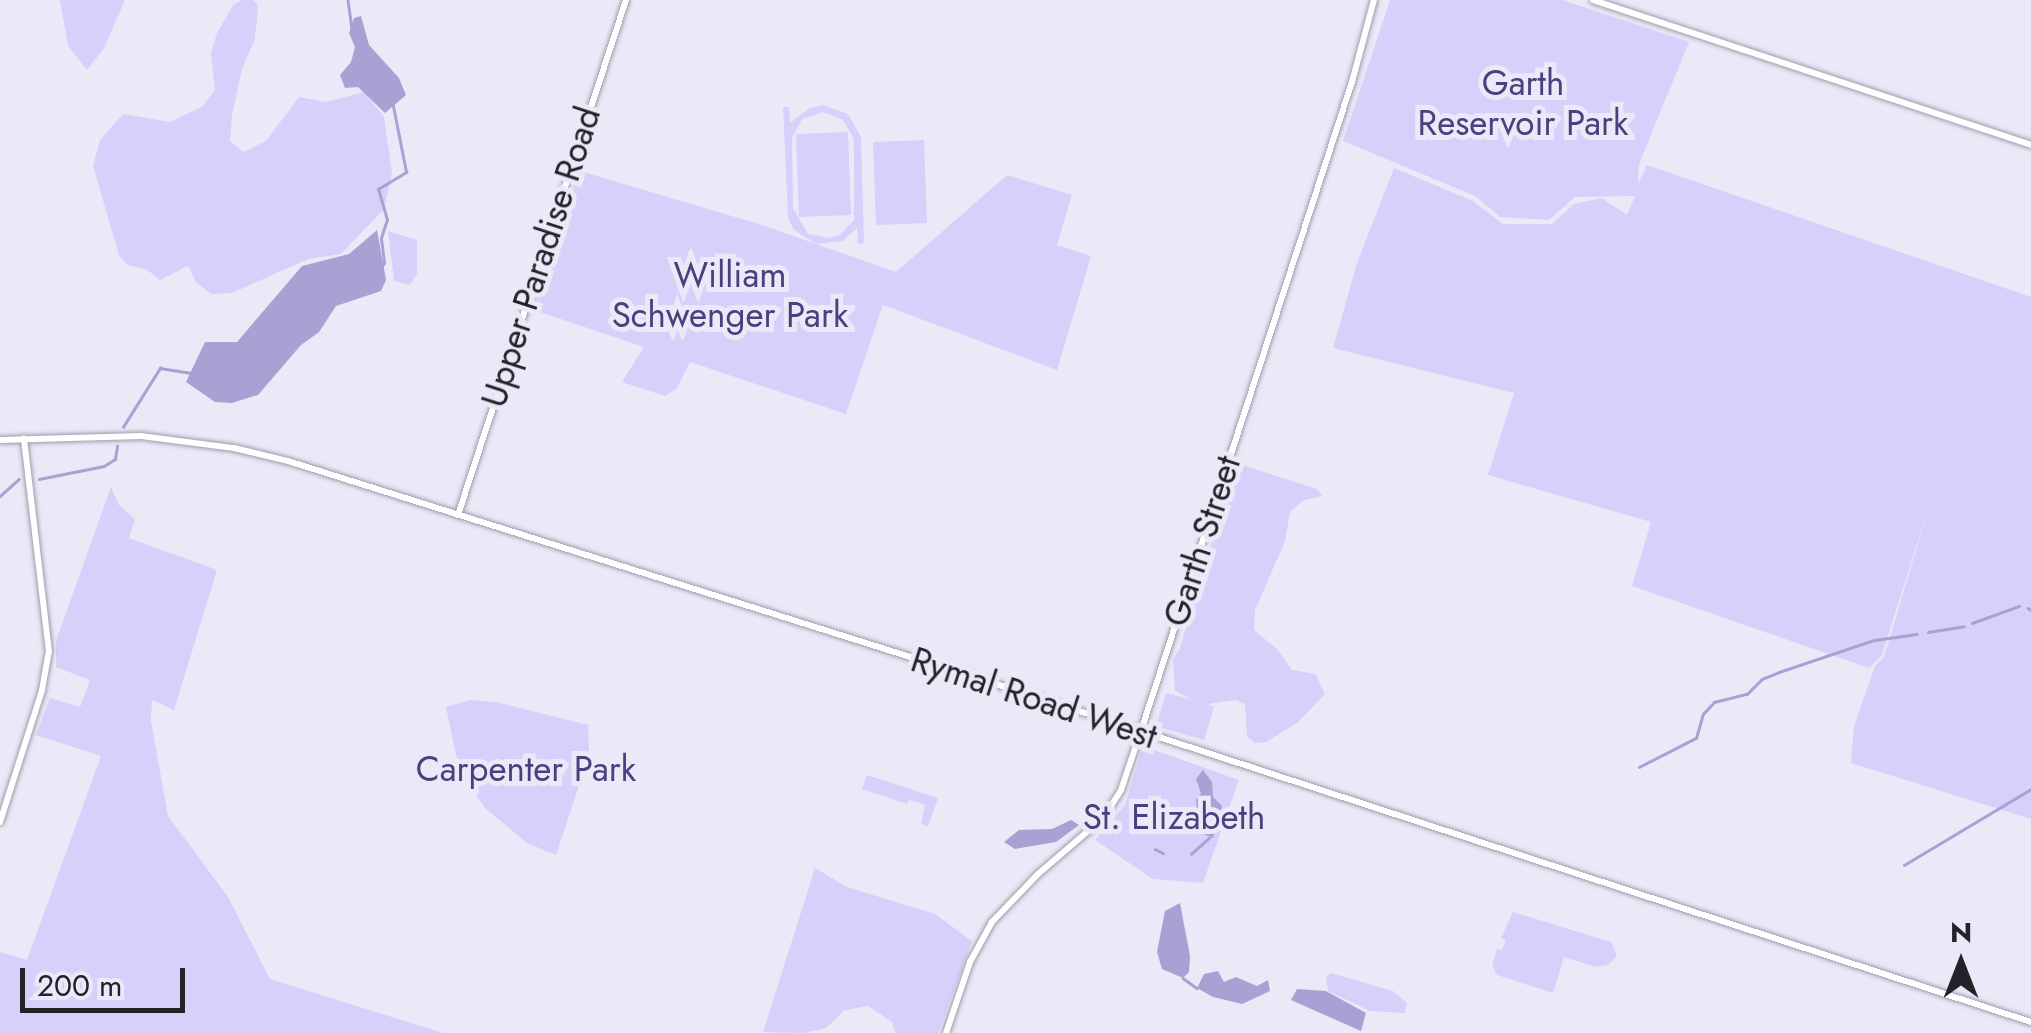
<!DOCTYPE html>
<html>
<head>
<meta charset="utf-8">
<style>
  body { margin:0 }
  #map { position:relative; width:2031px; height:1033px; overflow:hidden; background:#ebe9f8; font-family:Jost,sans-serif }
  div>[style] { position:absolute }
  .green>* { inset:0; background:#d7d0fa }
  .water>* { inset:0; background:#a9a1d4 }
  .stream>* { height:2.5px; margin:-1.25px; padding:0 1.25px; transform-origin:1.25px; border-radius:1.25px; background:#a9a1d4 }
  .roads { filter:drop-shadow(0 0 2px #9f9dab) drop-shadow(0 0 2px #9f9dab) }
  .tertiary>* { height:6px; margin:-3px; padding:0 3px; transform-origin:3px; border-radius:3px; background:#fff }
  .secondary>* { height:6px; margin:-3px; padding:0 3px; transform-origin:3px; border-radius:3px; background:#fff }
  span { translate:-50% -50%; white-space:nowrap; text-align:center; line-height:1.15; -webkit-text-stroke:10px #ebe9f8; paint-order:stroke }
  .park-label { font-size:35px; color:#4d3e7e }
  .street-label { font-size:35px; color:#232228 }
  .north { position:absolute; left:1911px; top:913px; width:100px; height:100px; -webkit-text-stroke:8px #ebe9f8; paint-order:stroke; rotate:0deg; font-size:28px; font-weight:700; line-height:40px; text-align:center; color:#232228 }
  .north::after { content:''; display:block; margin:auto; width:35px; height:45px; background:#232228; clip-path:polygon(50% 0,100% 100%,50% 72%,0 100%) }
  .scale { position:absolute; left:20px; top:968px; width:165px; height:45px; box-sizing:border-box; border:5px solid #232228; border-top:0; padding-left:12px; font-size:30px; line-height:35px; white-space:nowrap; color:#232228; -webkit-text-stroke:8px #ebe9f8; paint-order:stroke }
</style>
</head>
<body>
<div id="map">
  <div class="green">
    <i style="clip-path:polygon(60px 0,125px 0,104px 48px,87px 70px,68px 46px)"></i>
    <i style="clip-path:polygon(242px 0,253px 0,258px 6px,255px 39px,242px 69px,232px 115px,230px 141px,243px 152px,266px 141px,299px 97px,326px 102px,364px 92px,384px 117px,392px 173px,384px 209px,341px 254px,308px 259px,232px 293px,211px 294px,196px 282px,188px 266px,160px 280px,146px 269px,127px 265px,119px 255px,93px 166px,100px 140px,123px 114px,170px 122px,202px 107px,215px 90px,211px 53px,217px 33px,233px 5px)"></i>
    <i style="clip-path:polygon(1390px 0,1562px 0,1689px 42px,1639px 164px,1638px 184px,1647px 165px,2031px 297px,2031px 819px,1851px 763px,1854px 726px,1875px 666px,1884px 657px,1932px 497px,1882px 655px,1869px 668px,1632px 586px,1651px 522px,1488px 475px,1514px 393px,1333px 348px,1357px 263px,1394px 168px,1473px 201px,1503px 224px,1552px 224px,1574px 204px,1602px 198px,1627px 215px,1635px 196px,1575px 197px,1549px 220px,1500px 217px,1475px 196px,1343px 141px)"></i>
    <i style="clip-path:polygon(evenodd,823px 105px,848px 114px,861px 137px,864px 243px,858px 244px,857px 228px,843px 241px,816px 244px,794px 230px,788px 218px,783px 107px,789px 107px,790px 123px,810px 108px,823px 105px,823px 112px,843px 120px,854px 139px,854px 220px,840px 235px,829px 238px,808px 234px,793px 208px,792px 138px,802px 119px,823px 112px)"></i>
    <i style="clip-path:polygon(848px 132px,851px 215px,799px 217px,796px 134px)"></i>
    <i style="clip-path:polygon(924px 140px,927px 223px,876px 225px,873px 142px)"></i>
    <i style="clip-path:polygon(580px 171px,762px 225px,896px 272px,1007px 175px,1072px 195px,1057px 245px,1091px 256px,1057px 370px,883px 305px,846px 414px,690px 362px,677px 388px,665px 396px,622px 382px,644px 347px,531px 309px)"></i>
    <i style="clip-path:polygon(388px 231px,417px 240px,417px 274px,410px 285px,394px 281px)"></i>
    <i style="clip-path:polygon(1236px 463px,1317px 489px,1322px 496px,1304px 500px,1290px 512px,1285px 541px,1255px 610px,1254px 630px,1276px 648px,1292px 670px,1315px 674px,1325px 694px,1297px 723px,1266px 742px,1255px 743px,1247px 737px,1245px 704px,1236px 700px,1208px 704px,1214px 707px,1204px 740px,1156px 726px,1166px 693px,1193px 700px,1175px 691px,1173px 660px,1180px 648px)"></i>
    <i style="clip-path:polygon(111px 487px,119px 505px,135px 519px,129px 538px,217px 570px,174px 710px,152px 700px,151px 721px,168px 816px,228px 897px,270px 979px,443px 1033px,0 1033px,0 952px,27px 960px,101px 756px,36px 735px,50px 698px,80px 707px,90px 680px,56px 667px,56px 641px)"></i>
    <i style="clip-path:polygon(470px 700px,496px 702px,588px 725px,589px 755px,556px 855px,527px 843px,485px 808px,473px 790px,456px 755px,446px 707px)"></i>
    <i style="clip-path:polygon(1143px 746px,1239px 780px,1203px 883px,1153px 879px,1095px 840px,1125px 805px)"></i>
    <i style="clip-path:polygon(867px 775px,938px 798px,928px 827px,921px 824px,925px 805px,909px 799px,907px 804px,862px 789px)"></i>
    <i style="clip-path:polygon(815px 868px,847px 887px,935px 914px,972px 941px,938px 1033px,895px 1033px,892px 1022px,868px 1006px,845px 1010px,826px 1028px,804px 1033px,763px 1032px)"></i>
    <i style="clip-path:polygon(1513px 912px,1611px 942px,1617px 956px,1608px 965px,1596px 967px,1564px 957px,1553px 993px,1497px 975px,1492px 965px,1497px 949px,1502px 950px,1506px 940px,1501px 938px)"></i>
    <i style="clip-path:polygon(1331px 973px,1393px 991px,1407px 1003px,1405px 1013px,1370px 1011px,1328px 991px,1326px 977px)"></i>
  </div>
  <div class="water">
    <i style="clip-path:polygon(361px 16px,369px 45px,399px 78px,406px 95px,385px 113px,358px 87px,345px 88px,340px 75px,351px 62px,355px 47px,349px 33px,354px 18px)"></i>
    <i style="clip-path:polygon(377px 230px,386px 280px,381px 291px,336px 306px,319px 332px,301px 345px,258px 395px,232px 403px,215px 402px,186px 382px,205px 342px,237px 342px,302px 266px,349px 254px)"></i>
    <i style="clip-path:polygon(1203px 770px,1212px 782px,1213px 797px,1222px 806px,1213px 838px,1192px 829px,1198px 819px,1196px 800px,1201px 793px,1196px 779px)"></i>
    <i style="clip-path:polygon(1071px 820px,1079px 825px,1056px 842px,1015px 849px,1004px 842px,1019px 830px,1052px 829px)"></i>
    <i style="clip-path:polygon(1180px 903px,1190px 956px,1189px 972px,1183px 978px,1162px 969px,1157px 952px,1165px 911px)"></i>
    <i style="clip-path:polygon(1218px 971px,1224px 982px,1236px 977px,1257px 986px,1268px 980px,1270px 991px,1242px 1004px,1213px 997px,1197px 988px,1204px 974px)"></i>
    <i style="clip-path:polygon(1297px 989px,1326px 991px,1366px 1013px,1361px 1031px,1291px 1000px)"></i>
  </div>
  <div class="stream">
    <i style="left:348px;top:0;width:28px;rotate:82deg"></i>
    <i style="left:380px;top:269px;width:7px;rotate:-56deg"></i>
    <i style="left:384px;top:263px;width:25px;rotate:-97deg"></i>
    <i style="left:381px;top:238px;width:19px;rotate:-72deg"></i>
    <i style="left:387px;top:220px;width:32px;rotate:-106deg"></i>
    <i style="left:378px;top:189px;width:33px;rotate:-31deg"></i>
    <i style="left:406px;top:172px;width:72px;rotate:-101.2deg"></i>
    <i style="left:123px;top:427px;width:70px;rotate:-57.9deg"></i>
    <i style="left:160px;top:368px;width:33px;rotate:9deg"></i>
    <i style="left:39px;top:479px;width:66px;rotate:-11.3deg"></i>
    <i style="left:104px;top:466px;width:13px;rotate:-32deg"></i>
    <i style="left:115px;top:459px;width:13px;rotate:-81deg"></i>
    <i style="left:0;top:496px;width:25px;rotate:-42deg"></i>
    <i style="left:2028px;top:608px;width:4px;rotate:34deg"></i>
    <i style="left:1972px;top:623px;width:50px;rotate:-19.9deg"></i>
    <i style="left:1928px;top:632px;width:36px;rotate:-9deg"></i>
    <i style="left:1639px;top:767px;width:64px;rotate:-27deg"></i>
    <i style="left:1696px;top:738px;width:25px;rotate:-74deg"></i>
    <i style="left:1703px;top:714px;width:16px;rotate:-47deg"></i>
    <i style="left:1714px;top:702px;width:34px;rotate:-14deg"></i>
    <i style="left:1747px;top:694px;width:21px;rotate:-45deg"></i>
    <i style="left:1762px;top:679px;width:18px;rotate:-22deg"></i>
    <i style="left:1779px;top:672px;width:100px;rotate:-18.6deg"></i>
    <i style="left:1874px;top:640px;width:43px;rotate:-7.9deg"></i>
    <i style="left:1155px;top:849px;width:9px;rotate:27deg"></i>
    <i style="left:1191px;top:854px;width:24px;rotate:-42deg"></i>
    <i style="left:1904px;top:865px;width:148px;rotate:-30.9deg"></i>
    <i style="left:1183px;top:978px;width:17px;rotate:36deg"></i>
  </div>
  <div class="roads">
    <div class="tertiary">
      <i style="left:0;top:822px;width:139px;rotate:-72.3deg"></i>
      <i style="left:42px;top:690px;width:39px;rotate:-80deg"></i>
      <i style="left:49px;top:652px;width:215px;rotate:-96.7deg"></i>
      <i style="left:946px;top:1033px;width:75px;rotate:-71.3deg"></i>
      <i style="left:970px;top:962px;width:46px;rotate:-61.2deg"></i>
      <i style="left:992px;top:922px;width:66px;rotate:-46.2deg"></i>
      <i style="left:1038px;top:874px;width:86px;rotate:-40.7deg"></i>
      <i style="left:1103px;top:818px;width:33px;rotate:-57deg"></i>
      <i style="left:1121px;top:790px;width:59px;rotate:-71.3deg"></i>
    </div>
    <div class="secondary">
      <i style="left:1593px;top:0;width:461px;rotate:18.3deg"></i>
      <i style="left:0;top:440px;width:141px;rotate:-1.6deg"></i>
      <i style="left:141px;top:436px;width:94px;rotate:7.4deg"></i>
      <i style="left:234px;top:448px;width:56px;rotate:13.5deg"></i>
      <i style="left:288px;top:461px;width:756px;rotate:17.48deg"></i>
      <i style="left:1009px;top:688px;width:1075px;rotate:18.1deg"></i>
      <i style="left:458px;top:515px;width:542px;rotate:-71.93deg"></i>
      <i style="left:1140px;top:734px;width:686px;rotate:-71.99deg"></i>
      <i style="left:1352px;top:82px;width:85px;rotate:-75deg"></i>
    </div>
  </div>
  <div class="park-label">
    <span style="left:1523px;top:103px">Garth<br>Reservoir Park</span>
    <span style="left:730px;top:295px">William<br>Schwenger Park</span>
    <span style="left:526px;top:769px">Carpenter Park</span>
    <span style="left:1174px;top:817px">St. Elizabeth</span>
  </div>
  <div class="street-label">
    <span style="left:541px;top:257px;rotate:-72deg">Upper Paradise Road</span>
    <span style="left:1202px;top:541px;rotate:-72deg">Garth Street</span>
    <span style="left:1034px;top:698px;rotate:18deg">Rymal Road West</span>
  </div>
  <div class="north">N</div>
  <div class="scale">200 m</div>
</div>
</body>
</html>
